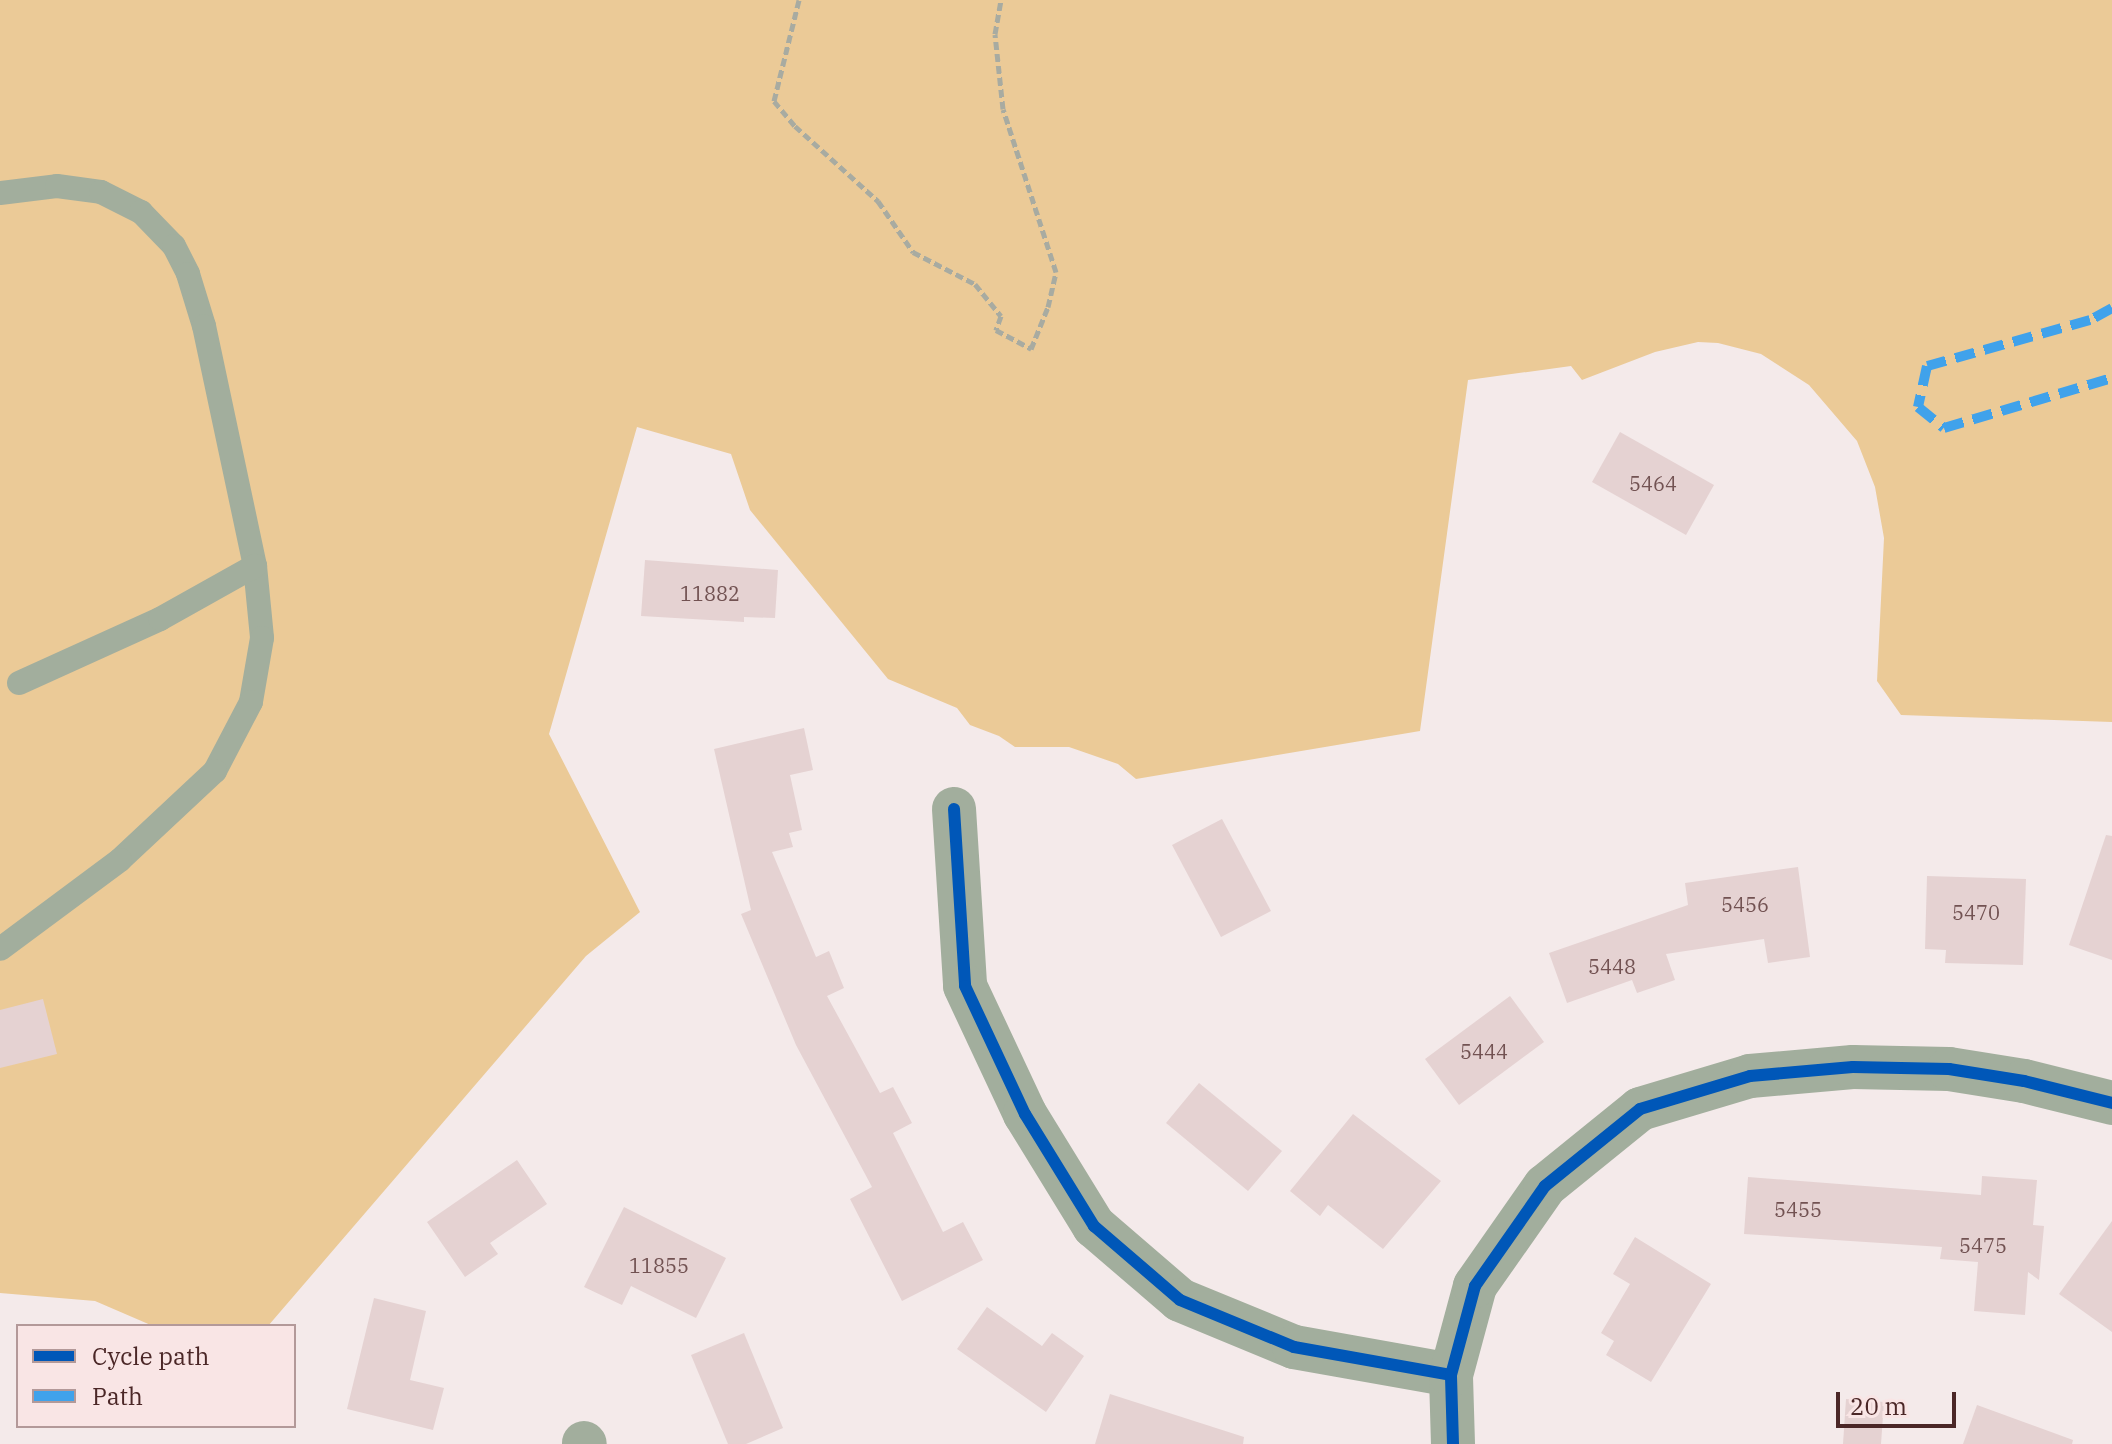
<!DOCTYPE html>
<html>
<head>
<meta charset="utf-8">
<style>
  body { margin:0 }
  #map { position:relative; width:2112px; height:1444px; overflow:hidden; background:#f4eaea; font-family:"IBM Plex Serif",serif }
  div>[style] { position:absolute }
  .green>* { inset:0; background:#ebca97 }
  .building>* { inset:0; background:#e5d2d2 }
  .path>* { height:5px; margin-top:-2.5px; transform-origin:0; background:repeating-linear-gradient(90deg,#a8aba1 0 8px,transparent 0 12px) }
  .lane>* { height:24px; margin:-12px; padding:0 12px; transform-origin:12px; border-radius:12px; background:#a2ae9d }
  .street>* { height:44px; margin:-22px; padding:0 22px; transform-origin:22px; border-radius:22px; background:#a2ae9d }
  .quiet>* { height:10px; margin-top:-5px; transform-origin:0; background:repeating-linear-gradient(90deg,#40a2eb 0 20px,transparent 0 30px) }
  .cycleway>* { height:12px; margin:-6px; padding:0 6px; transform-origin:6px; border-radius:6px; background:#0057b8 }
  span { translate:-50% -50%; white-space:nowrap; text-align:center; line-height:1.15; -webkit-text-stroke:8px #f9e5e5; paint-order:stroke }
  .number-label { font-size:20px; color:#725252 }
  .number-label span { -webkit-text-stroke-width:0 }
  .legend { position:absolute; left:16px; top:1324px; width:280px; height:104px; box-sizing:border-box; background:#f9e5e5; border:2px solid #b39999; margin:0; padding:10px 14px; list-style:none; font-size:24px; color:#4b2727 }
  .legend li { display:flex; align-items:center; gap:16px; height:40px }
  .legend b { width:40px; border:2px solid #b39999 }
  .scale { position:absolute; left:1836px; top:1392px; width:120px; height:36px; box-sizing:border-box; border:4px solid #4b2727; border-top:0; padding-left:10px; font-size:24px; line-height:28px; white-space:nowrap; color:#4b2727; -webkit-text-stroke:6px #f9e5e5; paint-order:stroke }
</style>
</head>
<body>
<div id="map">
  <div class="green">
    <i style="clip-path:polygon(0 0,2112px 0,2112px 722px,1901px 715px,1877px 681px,1884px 538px,1875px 487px,1857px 441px,1809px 385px,1761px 354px,1718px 343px,1698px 342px,1655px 352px,1582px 380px,1571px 366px,1468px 380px,1420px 731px,1136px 779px,1118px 764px,1069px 747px,1015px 747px,999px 736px,970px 725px,957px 708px,888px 679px,750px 510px,731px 454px,637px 427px,549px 734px,640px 912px,586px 956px,268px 1326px,153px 1326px,95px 1301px,0 1293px)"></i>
  </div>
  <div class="building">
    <i style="clip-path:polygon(1620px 432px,1714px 485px,1686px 535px,1592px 482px)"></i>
    <i style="clip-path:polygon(645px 560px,778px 570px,775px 618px,744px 617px,744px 622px,641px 616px)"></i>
    <i style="clip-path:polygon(804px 728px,813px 770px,790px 775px,802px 830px,789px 833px,793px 847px,772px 852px,816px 957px,829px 951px,844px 988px,827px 996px,880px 1093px,893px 1087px,912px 1123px,893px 1133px,943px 1232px,963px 1222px,983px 1260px,902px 1301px,850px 1199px,872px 1187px,796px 1045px,741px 914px,751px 910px,714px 749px)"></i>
    <i style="clip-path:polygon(1222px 819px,1271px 911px,1221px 937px,1172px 845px)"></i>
    <i style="clip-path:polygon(2106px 835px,2112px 836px,2112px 960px,2069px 945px)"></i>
    <i style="clip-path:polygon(1798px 867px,1810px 957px,1768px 963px,1764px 939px,1666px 954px,1675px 980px,1637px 993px,1632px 980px,1567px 1003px,1549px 953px,1688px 905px,1685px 883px)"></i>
    <i style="clip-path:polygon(1927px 876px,2026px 879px,2023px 965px,1945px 963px,1946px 950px,1925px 949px)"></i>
    <i style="clip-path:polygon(1510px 996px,1544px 1042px,1459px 1105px,1425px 1059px)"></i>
    <i style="clip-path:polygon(43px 999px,57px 1054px,0 1068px,0 1010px)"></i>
    <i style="clip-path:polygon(1199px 1083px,1282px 1151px,1248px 1191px,1166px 1123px)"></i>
    <i style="clip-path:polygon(1353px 1114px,1441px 1181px,1383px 1249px,1328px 1205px,1320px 1216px,1290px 1191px)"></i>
    <i style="clip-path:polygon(517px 1160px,547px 1204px,490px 1243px,498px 1254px,465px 1277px,427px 1222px)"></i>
    <i style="clip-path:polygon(1982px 1176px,2037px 1180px,2033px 1225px,2044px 1226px,2039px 1280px,2028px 1272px,2025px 1315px,1974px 1311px,1978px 1262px,1940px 1259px,1942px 1247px,1744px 1234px,1748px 1177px,1981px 1195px)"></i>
    <i style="clip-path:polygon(624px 1207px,726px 1258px,696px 1318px,631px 1286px,622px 1305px,584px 1287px)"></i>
    <i style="clip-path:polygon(2112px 1221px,2112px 1332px,2059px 1294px)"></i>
    <i style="clip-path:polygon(1635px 1237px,1711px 1284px,1651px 1382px,1606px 1355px,1614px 1341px,1601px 1333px,1630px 1284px,1613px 1274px)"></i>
    <i style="clip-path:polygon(374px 1298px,426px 1311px,410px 1380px,444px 1388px,433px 1430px,347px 1409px)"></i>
    <i style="clip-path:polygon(987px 1307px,1042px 1346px,1052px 1333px,1084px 1356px,1046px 1412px,957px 1349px)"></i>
    <i style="clip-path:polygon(744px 1333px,783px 1428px,746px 1444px,728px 1444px,691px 1355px)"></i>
    <i style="clip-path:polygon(1110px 1394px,1244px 1437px,1243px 1444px,1095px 1444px)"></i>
    <i style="clip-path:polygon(1846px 1399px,1884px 1402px,1881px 1444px,1843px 1444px)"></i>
    <i style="clip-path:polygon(1977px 1405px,2073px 1440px,2072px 1444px,1963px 1444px)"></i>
  </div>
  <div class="path">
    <i style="left:799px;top:0;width:104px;rotate:103.9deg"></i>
    <i style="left:774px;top:101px;width:33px;rotate:50deg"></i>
    <i style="left:795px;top:126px;width:112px;rotate:42.1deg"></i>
    <i style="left:878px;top:201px;width:62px;rotate:55.5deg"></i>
    <i style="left:913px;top:252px;width:70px;rotate:27.3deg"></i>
    <i style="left:975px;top:284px;width:41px;rotate:50.9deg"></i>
    <i style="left:1001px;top:316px;width:15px;rotate:110deg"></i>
    <i style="left:996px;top:330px;width:40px;rotate:28deg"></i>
    <i style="left:1031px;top:349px;width:45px;rotate:-68deg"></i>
    <i style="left:1048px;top:307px;width:36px;rotate:-77deg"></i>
    <i style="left:1056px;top:272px;width:171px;rotate:-108deg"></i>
    <i style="left:1003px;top:109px;width:75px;rotate:-96.1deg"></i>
    <i style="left:995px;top:34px;width:35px;rotate:-80deg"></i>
  </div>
  <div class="lane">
    <i style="left:0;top:193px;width:57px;rotate:-7deg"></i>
    <i style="left:57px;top:186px;width:44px;rotate:7.8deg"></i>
    <i style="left:101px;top:192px;width:45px;rotate:26.6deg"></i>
    <i style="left:141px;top:212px;width:47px;rotate:45.9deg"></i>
    <i style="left:174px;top:246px;width:31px;rotate:63deg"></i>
    <i style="left:188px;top:274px;width:54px;rotate:72.9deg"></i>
    <i style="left:204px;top:326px;width:245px;rotate:78deg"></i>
    <i style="left:255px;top:566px;width:72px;rotate:84.4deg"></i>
    <i style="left:262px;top:638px;width:65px;rotate:99.8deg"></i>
    <i style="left:251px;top:702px;width:78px;rotate:117.6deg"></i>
    <i style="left:215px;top:771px;width:130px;rotate:136.9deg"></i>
    <i style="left:120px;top:860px;width:149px;rotate:143.4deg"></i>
    <i style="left:19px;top:683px;width:155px;rotate:-24.4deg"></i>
    <i style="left:160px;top:619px;width:109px;rotate:-29.2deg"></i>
  </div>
  <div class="street">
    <i style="left:954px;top:809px;width:177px;rotate:86.4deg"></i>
    <i style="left:965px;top:986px;width:141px;rotate:64.9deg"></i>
    <i style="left:1025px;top:1114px;width:132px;rotate:58.4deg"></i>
    <i style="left:1094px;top:1226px;width:113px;rotate:40.7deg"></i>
    <i style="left:1180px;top:1300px;width:123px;rotate:22.4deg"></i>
    <i style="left:1294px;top:1347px;width:159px;rotate:10.1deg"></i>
    <i style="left:584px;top:1443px;width:1px;rotate:45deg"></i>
    <i style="left:1453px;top:1444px;width:69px;rotate:-91.7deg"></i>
    <i style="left:1451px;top:1375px;width:92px;rotate:-74.9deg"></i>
    <i style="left:1475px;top:1286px;width:122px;rotate:-55deg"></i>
    <i style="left:1545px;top:1186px;width:122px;rotate:-39deg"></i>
    <i style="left:1640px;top:1109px;width:115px;rotate:-16.7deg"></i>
    <i style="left:1750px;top:1076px;width:103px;rotate:-5deg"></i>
    <i style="left:1853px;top:1067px;width:96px;rotate:1.2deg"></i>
    <i style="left:1949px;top:1069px;width:76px;rotate:9.1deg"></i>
    <i style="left:2024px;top:1081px;width:91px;rotate:14deg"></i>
  </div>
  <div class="quiet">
    <i style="left:2112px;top:308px;width:25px;rotate:151deg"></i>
    <i style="left:2090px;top:320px;width:169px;rotate:164.2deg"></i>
    <i style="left:1927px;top:366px;width:42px;rotate:102.4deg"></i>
    <i style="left:1918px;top:407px;width:33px;rotate:39deg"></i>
    <i style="left:1944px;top:428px;width:175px;rotate:-16.6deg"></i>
  </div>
  <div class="cycleway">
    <i style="left:954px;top:809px;width:177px;rotate:86.4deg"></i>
    <i style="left:965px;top:986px;width:141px;rotate:64.9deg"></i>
    <i style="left:1025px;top:1114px;width:132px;rotate:58.4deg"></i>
    <i style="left:1094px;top:1226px;width:113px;rotate:40.7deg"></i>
    <i style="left:1180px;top:1300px;width:123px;rotate:22.4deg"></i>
    <i style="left:1294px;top:1347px;width:159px;rotate:10.1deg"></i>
    <i style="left:1453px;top:1444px;width:69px;rotate:-91.7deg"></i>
    <i style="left:1451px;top:1375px;width:92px;rotate:-74.9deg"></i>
    <i style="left:1475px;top:1286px;width:122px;rotate:-55deg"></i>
    <i style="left:1545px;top:1186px;width:122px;rotate:-39deg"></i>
    <i style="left:1640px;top:1109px;width:115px;rotate:-16.7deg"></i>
    <i style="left:1750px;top:1076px;width:103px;rotate:-5deg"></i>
    <i style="left:1853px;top:1067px;width:96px;rotate:1.2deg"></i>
    <i style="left:1949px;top:1069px;width:76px;rotate:9.1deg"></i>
    <i style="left:2024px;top:1081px;width:91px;rotate:14deg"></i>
  </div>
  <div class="number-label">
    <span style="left:1653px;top:483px">5464</span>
    <span style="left:710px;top:593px">11882</span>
    <span style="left:1745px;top:904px">5456</span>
    <span style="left:1976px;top:912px">5470</span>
    <span style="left:1612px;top:966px">5448</span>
    <span style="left:1484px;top:1051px">5444</span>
    <span style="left:1798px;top:1209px">5455</span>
    <span style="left:1983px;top:1245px">5475</span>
    <span style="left:659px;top:1265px">11855</span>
  </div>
  <ul class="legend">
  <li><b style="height:10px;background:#0057b8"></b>Cycle path</li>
  <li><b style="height:10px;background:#40a2eb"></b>Path</li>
  </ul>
  <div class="scale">20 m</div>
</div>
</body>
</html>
